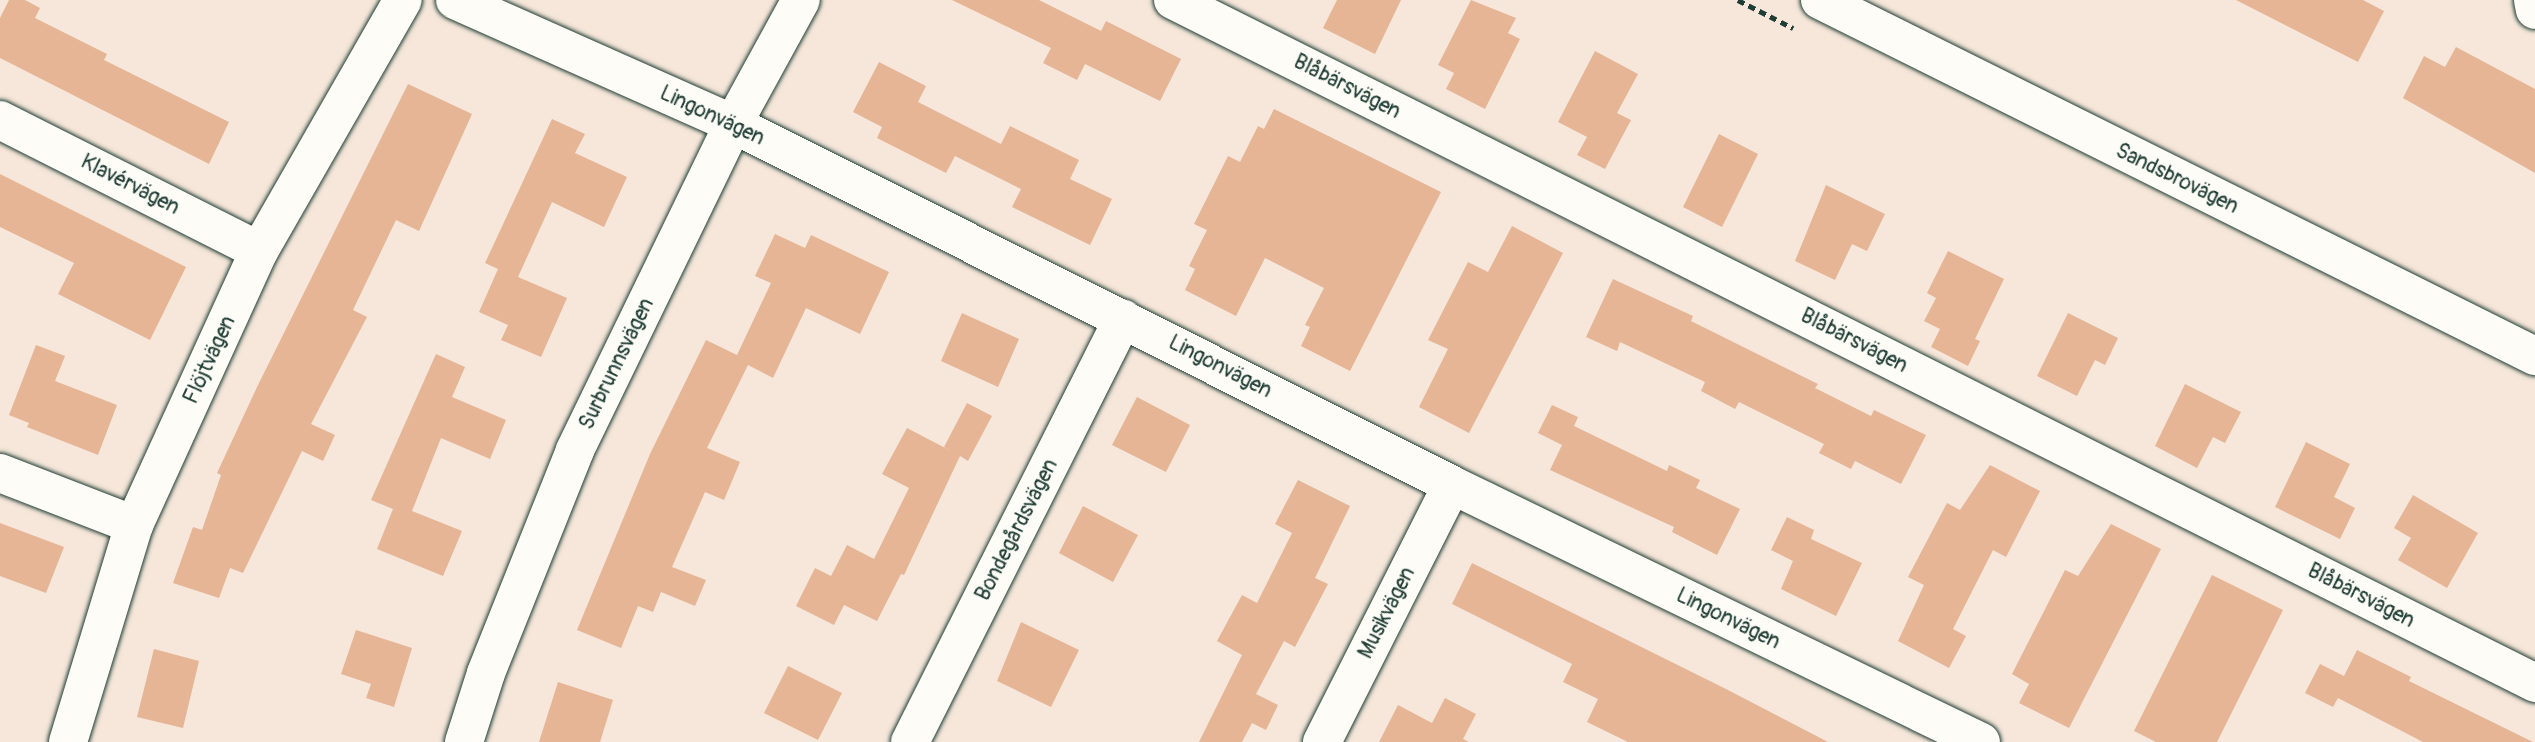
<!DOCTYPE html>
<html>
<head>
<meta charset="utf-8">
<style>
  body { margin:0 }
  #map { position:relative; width:2535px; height:742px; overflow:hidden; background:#f6e7da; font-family:Pangolin,sans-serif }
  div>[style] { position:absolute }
  .building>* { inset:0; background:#e5b596 }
  .path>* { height:4.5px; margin-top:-2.25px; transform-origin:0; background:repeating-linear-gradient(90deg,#1f3d34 0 7px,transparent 0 12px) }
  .roads { filter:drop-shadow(0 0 2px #1f3d34) drop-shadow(0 0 2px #1f3d34) }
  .minor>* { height:38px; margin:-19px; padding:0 19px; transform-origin:19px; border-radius:19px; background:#fdfcf7 }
  .secondary>* { height:38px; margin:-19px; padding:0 19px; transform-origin:19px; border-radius:19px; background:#fdfcf7 }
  span { translate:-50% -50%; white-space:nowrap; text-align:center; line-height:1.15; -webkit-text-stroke:6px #fdfcf7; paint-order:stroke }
  .street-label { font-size:21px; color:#1f3d34 }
</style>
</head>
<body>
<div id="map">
  <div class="building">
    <i style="clip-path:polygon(9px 0,25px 0,40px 8px,35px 18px,107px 54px,104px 60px,229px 122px,209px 164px,0 58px,0 18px)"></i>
    <i style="clip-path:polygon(952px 0,1039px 0,1101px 31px,1106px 21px,1181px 59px,1160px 101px,1085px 64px,1077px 80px,1043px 63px,1051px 48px)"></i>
    <i style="clip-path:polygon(1337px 0,1401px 0,1375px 54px,1323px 28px)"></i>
    <i style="clip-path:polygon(1471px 0,1516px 18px,1508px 33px,1520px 39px,1485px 109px,1446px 89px,1454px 73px,1438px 65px)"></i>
    <i style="clip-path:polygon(2236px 0,2363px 0,2384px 11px,2358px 62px)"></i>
    <i style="clip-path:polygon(2456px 47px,2535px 89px,2535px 173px,2403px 98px,2424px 56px,2445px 67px)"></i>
    <i style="clip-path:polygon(1595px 51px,1638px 74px,1617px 113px,1631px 120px,1605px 169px,1577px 155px,1587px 137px,1558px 122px)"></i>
    <i style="clip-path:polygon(879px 62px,926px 86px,918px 102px,1001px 144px,1010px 126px,1079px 160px,1070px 179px,1112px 199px,1090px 245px,1012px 207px,1021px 189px,955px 156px,946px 173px,877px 138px,882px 127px,853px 112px)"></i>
    <i style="clip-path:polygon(408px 84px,472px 114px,419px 231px,396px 220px,353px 310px,367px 317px,311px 424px,335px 435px,323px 461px,302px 451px,243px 573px,230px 568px,219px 598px,173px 583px,193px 527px,202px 530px,221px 475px,217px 473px,258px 385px)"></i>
    <i style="clip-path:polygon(1274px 109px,1441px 192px,1350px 371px,1301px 346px,1310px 327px,1305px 325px,1324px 288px,1265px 258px,1236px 316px,1185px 290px,1195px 269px,1189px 266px,1207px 230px,1194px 224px,1228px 156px,1240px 162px,1258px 126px,1264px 129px)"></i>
    <i style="clip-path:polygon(552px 119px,585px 134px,575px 153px,627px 177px,604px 227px,552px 202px,518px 277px,567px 298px,541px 357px,501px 340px,508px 325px,479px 312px,498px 269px,485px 263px)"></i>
    <i style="clip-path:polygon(1719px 134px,1758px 154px,1722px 227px,1683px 207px)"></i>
    <i style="clip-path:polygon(0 174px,186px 267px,150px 340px,58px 294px,74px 263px,0 227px)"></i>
    <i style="clip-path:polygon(1826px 185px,1885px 214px,1867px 251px,1852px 244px,1835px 280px,1795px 261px)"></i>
    <i style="clip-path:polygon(1512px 226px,1563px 253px,1469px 433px,1419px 407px,1448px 349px,1428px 340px,1468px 262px,1488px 272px)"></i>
    <i style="clip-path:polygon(775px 234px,805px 248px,811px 235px,889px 272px,860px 334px,806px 308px,773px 378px,748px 365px,707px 448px,740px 462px,724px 500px,705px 492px,672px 567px,706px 580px,695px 606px,661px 592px,653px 612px,638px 606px,621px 648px,577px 630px,650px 454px,706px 340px,737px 355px,771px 283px,755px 276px)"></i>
    <i style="clip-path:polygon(1948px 251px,2004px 279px,1975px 339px,1980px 341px,1968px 366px,1931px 347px,1940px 329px,1924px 321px,1936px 298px,1927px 293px)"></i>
    <i style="clip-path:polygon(1613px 279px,1693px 316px,1691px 321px,1818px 384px,1815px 388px,1871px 416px,1874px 410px,1926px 435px,1901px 484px,1855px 461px,1851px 469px,1819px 453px,1824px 444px,1739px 402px,1735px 409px,1701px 391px,1705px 382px,1620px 342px,1617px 351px,1586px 337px)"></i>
    <i style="clip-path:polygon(962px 313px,1019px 339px,998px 387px,941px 361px)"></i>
    <i style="clip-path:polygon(2068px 313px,2118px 338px,2105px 365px,2095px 360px,2077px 396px,2037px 376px)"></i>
    <i style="clip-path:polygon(36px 345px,65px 356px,55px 381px,117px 405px,98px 455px,27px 427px,29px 423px,9px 415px)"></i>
    <i style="clip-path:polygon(436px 354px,465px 367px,452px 397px,506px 420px,490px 459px,441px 438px,412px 511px,462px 531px,443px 576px,377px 549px,393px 509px,371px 500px)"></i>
    <i style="clip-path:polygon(2185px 384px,2241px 412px,2225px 443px,2213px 437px,2197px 468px,2155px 446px)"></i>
    <i style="clip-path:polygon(1137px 397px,1190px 425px,1166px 472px,1112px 445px)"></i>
    <i style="clip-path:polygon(967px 403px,992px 416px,968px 461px,960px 456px,904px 575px,901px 574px,877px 621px,844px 605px,834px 625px,796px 606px,815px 568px,831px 576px,847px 545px,874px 559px,909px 488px,882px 474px,907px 428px,951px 451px,944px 447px)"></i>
    <i style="clip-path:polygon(1552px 405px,1578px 417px,1574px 426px,1667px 471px,1669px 465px,1700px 480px,1696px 488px,1740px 509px,1717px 555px,1672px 532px,1674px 527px,1550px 470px,1562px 445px,1538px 433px)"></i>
    <i style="clip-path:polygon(2306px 442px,2350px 464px,2334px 497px,2355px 508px,2340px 539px,2275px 507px)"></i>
    <i style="clip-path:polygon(1990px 465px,2040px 491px,2006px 557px,1993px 550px,1953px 629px,1966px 636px,1949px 668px,1898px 641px,1924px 585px,1908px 577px,1947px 503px,1960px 510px)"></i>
    <i style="clip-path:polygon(1298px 480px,1350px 506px,1315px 578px,1328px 584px,1295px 647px,1284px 641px,1256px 694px,1278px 705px,1266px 730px,1252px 723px,1242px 742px,1199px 742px,1242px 655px,1217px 641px,1242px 595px,1257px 603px,1292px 533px,1275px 524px)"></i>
    <i style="clip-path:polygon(2413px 495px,2478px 533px,2447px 588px,2398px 560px,2411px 538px,2394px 528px)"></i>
    <i style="clip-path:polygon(1083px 506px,1138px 535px,1113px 582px,1059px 553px)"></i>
    <i style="clip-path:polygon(1787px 517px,1814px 530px,1811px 539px,1862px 563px,1836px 616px,1781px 589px,1793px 561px,1771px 550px)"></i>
    <i style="clip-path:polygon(0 523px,64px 547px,46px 593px,0 576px)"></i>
    <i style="clip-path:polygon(2111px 524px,2161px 549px,2069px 728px,2019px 703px,2029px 684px,2012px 674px,2065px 570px,2078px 576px)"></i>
    <i style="clip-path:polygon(1472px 563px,1724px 688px,1828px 742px,1628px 742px,1587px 722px,1598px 699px,1563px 682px,1572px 664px,1452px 604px)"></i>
    <i style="clip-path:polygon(2212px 575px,2283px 610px,2217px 742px,2156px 742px,2134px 731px)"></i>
    <i style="clip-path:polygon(1021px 622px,1079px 650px,1051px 707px,997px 681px)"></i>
    <i style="clip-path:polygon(356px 630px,412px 648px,394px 707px,366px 698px,371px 684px,341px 674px)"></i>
    <i style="clip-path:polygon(154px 649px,199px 661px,183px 728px,137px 717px)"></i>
    <i style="clip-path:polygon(2357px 650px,2411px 677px,2409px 681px,2533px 742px,2423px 742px,2338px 698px,2333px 707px,2305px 693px,2320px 664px,2344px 676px)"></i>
    <i style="clip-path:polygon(788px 666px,842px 693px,818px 740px,764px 713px)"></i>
    <i style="clip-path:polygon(558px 682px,613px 700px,600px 742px,539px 742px)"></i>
    <i style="clip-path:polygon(1445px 698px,1476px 714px,1463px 739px,1469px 742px,1379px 742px,1398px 705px,1432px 723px)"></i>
  </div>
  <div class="path">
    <i style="left:1738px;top:0;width:62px;rotate:27deg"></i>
  </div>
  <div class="roads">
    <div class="minor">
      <i style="left:455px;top:0;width:304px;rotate:24deg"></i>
      <i style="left:733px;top:124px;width:805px;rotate:26.66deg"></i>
      <i style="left:1452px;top:485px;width:588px;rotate:25.91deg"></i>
      <i style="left:1173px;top:0;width:1524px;rotate:26.63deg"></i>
      <i style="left:2533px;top:0;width:10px;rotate:79deg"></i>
      <i style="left:0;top:120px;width:290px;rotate:26.8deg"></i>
      <i style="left:0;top:473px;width:144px;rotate:21.2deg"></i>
      <i style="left:68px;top:742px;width:227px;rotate:-73.1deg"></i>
      <i style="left:134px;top:525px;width:301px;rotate:-65.5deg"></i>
      <i style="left:259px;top:251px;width:289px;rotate:-60.2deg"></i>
      <i style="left:464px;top:742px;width:72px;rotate:-72.3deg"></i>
      <i style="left:486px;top:673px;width:240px;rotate:-68.2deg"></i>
      <i style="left:575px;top:450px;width:362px;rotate:-64.1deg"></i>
      <i style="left:733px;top:124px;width:141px;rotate:-61.3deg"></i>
      <i style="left:910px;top:742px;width:474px;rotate:-63.3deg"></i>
      <i style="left:1322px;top:742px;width:288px;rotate:-63.2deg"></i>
    </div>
    <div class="secondary">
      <i style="left:1820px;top:0;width:799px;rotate:26.47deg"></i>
    </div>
  </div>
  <div class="street-label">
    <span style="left:1347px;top:87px;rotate:27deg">Blåbärsvägen</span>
    <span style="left:712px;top:116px;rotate:25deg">Lingonvägen</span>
    <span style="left:2177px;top:179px;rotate:26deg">Sandsbrovägen</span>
    <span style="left:130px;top:185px;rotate:27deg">Klavérvägen</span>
    <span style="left:1854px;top:341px;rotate:27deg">Blåbärsvägen</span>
    <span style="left:210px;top:360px;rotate:-65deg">Flöjtvägen</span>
    <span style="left:617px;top:364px;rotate:-64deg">Surbrunnsvägen</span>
    <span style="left:1220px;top:367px;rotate:27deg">Lingonvägen</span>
    <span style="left:1017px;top:530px;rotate:-63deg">Bondegårdsvägen</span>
    <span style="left:2361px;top:596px;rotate:27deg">Blåbärsvägen</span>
    <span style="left:1387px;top:613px;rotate:-63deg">Musikvägen</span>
    <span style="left:1728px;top:619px;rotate:26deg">Lingonvägen</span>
  </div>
</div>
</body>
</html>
